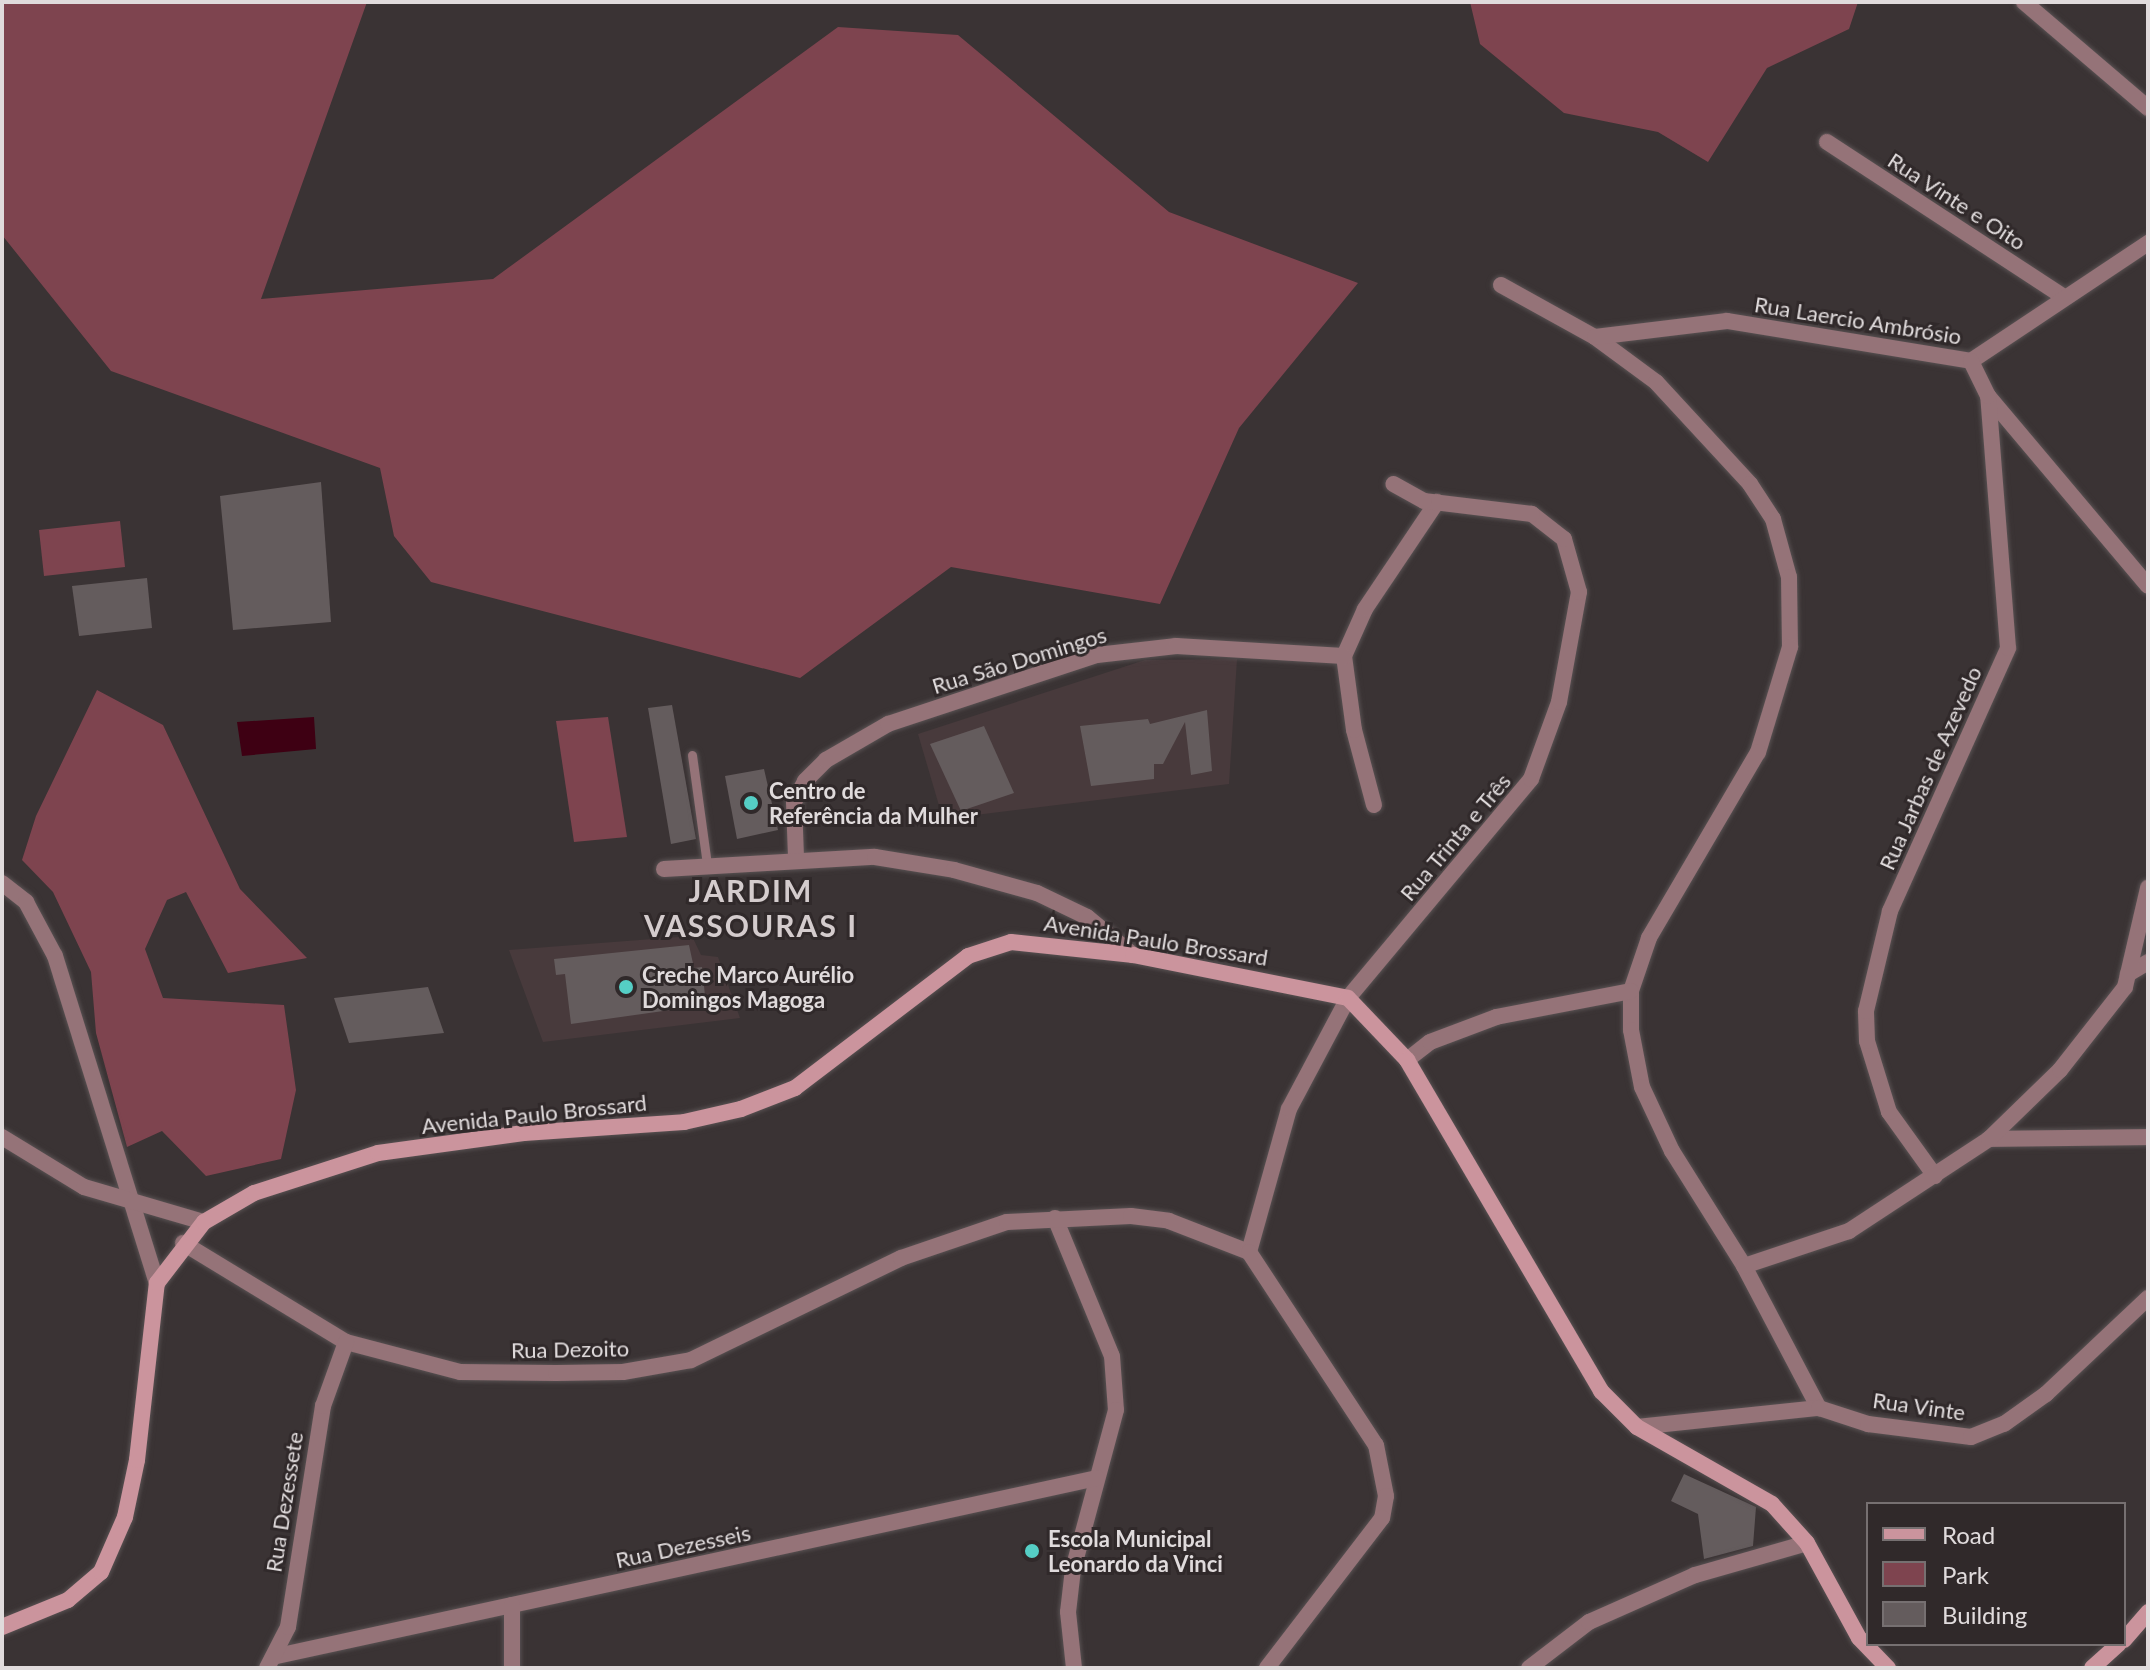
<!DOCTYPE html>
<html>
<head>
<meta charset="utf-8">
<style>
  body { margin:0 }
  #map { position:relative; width:2150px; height:1670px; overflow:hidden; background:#3a3334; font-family:Lato,sans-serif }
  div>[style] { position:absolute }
  .built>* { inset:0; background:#483a3c }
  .green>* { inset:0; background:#7e444f }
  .water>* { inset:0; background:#3e0013 }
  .building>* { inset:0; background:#645c5d }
  .roads { filter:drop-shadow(0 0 2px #585152) drop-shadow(0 0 2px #585152) }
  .lane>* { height:9px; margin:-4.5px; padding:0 4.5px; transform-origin:4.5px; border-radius:4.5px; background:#957378 }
  .street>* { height:16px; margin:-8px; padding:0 8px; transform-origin:8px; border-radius:8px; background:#957378 }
  .secondary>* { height:16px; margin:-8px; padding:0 8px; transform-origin:8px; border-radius:8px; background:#cb949d }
  .dots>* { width:22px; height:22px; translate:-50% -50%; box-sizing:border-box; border:4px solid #30292a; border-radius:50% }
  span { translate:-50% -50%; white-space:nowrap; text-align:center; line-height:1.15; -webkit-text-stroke:6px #30292a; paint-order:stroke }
  .street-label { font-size:22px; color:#e0dbdc }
  .poi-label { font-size:22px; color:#e0dbdc; font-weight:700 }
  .left { translate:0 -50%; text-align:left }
  .district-label { font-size:30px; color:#d4cccd; font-weight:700; letter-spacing:2px }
  .frame { position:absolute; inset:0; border:4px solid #e0dbdc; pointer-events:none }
  .legend { position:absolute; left:1866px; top:1502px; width:260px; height:144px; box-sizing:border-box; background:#30292a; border:2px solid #767071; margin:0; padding:10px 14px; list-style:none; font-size:24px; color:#e0dbdc }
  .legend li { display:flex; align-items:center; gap:16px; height:40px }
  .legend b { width:40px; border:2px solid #767071 }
</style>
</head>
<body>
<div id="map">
  <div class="built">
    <i style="clip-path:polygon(1237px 659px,1229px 784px,943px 819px,918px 734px,1145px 660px)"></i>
    <i style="clip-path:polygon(692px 936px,701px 955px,718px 957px,740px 1018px,543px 1042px,509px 950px)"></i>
  </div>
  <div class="green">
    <i style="clip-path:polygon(2px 2px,367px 2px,261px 299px,493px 279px,838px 27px,958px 35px,1169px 212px,1358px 283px,1239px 428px,1160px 604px,951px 567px,800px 678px,431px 582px,394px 536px,380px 468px,111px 371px,2px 235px)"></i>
    <i style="clip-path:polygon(1470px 2px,1858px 2px,1849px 29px,1767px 68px,1708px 162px,1658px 132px,1564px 113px,1480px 44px)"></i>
    <i style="clip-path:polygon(120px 521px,125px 567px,44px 576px,39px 530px)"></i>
    <i style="clip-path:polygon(97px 690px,163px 725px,240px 889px,307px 958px,228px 973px,186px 892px,167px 900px,145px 949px,163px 998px,284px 1005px,296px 1090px,281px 1159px,206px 1176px,162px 1131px,127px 1147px,96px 1033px,91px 972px,53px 892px,22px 860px,36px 816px)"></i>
    <i style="clip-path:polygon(608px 717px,627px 837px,574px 842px,556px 721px)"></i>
  </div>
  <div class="water">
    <i style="clip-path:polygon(314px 717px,316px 749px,242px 756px,237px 722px)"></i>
  </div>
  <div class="building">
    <i style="clip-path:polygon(321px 482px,331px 622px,233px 630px,220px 496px)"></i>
    <i style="clip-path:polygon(147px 578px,152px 628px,79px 636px,72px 586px)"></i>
    <i style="clip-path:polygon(672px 705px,696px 839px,671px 844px,648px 708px)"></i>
    <i style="clip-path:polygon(1207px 710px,1212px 771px,1191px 775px,1185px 722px,1163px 764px,1154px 764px,1154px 779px,1091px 786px,1080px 726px,1148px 719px,1150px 724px)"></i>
    <i style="clip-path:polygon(984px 726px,1014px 793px,961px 811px,930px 744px)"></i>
    <i style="clip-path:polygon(764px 769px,778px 830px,737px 839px,725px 776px)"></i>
    <i style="clip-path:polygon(689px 945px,694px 968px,702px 967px,706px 1005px,571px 1024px,565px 974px,556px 975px,554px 959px)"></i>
    <i style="clip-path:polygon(428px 987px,444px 1033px,349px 1043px,334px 998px)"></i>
    <i style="clip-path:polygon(1684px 1474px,1756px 1507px,1753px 1546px,1704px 1559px,1698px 1514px,1671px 1501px)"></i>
  </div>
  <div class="roads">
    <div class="lane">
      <i style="left:692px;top:755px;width:111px;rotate:82.2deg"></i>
    </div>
    <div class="street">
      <i style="left:2024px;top:2px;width:163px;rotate:40.5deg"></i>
      <i style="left:1827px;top:142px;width:281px;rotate:33.2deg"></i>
      <i style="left:1501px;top:285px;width:107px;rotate:29deg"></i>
      <i style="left:1595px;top:337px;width:76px;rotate:36.4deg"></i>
      <i style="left:1656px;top:382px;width:139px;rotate:47.3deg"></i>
      <i style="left:1750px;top:484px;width:42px;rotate:56.7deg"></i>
      <i style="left:1773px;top:519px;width:60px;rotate:74.6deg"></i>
      <i style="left:1789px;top:577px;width:70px;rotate:89.2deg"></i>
      <i style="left:1790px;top:647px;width:110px;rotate:106.9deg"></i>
      <i style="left:1758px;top:752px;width:216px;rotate:120.4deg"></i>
      <i style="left:1649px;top:938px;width:56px;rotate:108.8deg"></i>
      <i style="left:1631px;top:991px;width:39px;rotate:90deg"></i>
      <i style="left:1631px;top:1030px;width:58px;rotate:79.1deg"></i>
      <i style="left:1642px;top:1087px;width:71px;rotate:64.9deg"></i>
      <i style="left:1672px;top:1151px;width:136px;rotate:57.9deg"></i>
      <i style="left:1744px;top:1266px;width:161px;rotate:62.2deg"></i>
      <i style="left:1595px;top:337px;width:133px;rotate:-6.9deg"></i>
      <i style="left:1727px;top:321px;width:247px;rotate:9.3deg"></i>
      <i style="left:1971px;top:361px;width:213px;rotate:-33.7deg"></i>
      <i style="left:1988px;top:396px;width:248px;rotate:49.9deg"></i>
      <i style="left:1374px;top:805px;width:78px;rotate:-104.9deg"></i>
      <i style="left:1354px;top:730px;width:75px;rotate:-97.7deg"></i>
      <i style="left:1344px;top:656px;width:51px;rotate:-65.9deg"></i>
      <i style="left:1365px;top:609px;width:129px;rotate:-56.1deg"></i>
      <i style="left:796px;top:857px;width:55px;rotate:-92.1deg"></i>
      <i style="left:794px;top:802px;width:24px;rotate:-62deg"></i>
      <i style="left:805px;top:781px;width:30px;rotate:-45deg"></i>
      <i style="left:826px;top:760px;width:72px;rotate:-30.1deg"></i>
      <i style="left:888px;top:724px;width:220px;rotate:-18.3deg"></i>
      <i style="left:1097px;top:655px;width:80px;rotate:-6.5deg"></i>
      <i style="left:1176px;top:646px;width:168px;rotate:3.4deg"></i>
      <i style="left:664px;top:869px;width:211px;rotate:-3.3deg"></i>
      <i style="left:875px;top:857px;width:80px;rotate:9.3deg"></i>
      <i style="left:954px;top:870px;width:86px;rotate:15.5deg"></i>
      <i style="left:1037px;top:893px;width:55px;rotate:25.6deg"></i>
      <i style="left:1087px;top:917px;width:60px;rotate:39.6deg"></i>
      <i style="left:2px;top:883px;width:31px;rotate:38deg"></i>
      <i style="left:26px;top:902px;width:61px;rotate:61.8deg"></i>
      <i style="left:55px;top:956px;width:343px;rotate:72.7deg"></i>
      <i style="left:2128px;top:974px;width:23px;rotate:-31deg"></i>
      <i style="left:1407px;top:1060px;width:29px;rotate:-38deg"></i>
      <i style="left:1430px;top:1042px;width:71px;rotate:-20.7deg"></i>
      <i style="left:1496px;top:1017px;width:137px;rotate:-10.9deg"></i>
      <i style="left:2px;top:1137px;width:96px;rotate:31.4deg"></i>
      <i style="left:84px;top:1187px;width:125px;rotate:16.3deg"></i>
      <i style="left:1989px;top:1139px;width:159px;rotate:-0.7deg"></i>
      <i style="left:1935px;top:1176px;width:79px;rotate:-125.7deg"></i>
      <i style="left:1889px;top:1112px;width:74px;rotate:-107.2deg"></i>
      <i style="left:1867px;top:1041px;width:30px;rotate:-92deg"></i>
      <i style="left:1866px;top:1011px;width:103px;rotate:-76.5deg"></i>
      <i style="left:1890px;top:911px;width:288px;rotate:-65.8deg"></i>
      <i style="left:2008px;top:648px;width:253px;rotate:-94.5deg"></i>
      <i style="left:1988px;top:396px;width:39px;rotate:-116deg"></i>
      <i style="left:1055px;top:1218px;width:149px;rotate:67.6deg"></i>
      <i style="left:1112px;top:1356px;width:54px;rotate:85.8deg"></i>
      <i style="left:1116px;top:1410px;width:165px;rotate:105.1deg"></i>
      <i style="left:1073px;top:1569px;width:43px;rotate:96.6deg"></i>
      <i style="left:1068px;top:1612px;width:56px;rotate:83.9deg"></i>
      <i style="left:183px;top:1243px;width:191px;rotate:31.3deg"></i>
      <i style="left:346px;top:1342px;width:118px;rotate:14.7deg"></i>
      <i style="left:460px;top:1372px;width:96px;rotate:0.6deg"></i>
      <i style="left:556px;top:1373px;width:67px;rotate:-0.9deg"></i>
      <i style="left:623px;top:1372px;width:69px;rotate:-10deg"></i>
      <i style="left:691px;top:1360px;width:233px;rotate:-25.9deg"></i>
      <i style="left:901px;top:1258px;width:112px;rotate:-18.8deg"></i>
      <i style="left:1007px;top:1222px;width:124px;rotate:-2.8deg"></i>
      <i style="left:1131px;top:1216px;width:38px;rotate:7deg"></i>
      <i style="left:1169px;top:1221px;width:86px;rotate:21.2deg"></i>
      <i style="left:1249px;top:1252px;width:148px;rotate:-74.4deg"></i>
      <i style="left:1289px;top:1109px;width:126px;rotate:-62deg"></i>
      <i style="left:1348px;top:998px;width:285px;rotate:-50.1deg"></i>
      <i style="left:1531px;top:779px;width:82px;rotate:-70deg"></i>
      <i style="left:1559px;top:702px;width:112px;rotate:-79.7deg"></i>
      <i style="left:1579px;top:592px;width:55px;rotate:-105.8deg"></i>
      <i style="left:1564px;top:539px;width:41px;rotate:-142deg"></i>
      <i style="left:1532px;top:514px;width:109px;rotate:-173.1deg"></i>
      <i style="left:1424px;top:501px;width:35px;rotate:-151deg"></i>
      <i style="left:1249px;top:1252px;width:231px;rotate:56.7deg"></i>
      <i style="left:1376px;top:1445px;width:52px;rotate:78.9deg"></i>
      <i style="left:1386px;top:1496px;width:22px;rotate:100deg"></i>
      <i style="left:1382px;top:1518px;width:189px;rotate:127.5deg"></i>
      <i style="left:1744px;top:1266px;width:111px;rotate:-18.4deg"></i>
      <i style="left:1849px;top:1231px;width:168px;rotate:-33.3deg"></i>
      <i style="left:1989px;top:1139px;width:99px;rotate:-44.2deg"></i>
      <i style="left:2060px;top:1070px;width:105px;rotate:-51.9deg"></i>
      <i style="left:2125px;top:987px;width:102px;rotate:-76.9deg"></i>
      <i style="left:1637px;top:1427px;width:183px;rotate:-6deg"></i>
      <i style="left:1819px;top:1408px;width:52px;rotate:18.1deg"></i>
      <i style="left:1868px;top:1424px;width:104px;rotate:7.2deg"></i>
      <i style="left:1971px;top:1437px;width:35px;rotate:-22deg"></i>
      <i style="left:2004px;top:1424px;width:52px;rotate:-35.5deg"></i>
      <i style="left:2046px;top:1394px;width:140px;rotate:-43.3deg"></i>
      <i style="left:277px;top:1656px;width:839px;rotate:-12.25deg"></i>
      <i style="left:267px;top:1668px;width:46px;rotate:-62.9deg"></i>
      <i style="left:288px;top:1627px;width:224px;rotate:-81deg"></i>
      <i style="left:323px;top:1406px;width:68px;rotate:-70.2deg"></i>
      <i style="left:512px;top:1668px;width:63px;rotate:-90deg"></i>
      <i style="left:1529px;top:1668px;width:76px;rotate:-37.5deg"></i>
      <i style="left:1589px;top:1622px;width:116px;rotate:-23.9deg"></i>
      <i style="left:1695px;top:1575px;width:116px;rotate:-15.9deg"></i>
    </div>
    <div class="secondary">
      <i style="left:2px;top:1627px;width:71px;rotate:-22.2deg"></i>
      <i style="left:68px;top:1600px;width:43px;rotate:-40.3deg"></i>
      <i style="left:101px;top:1572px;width:60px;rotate:-66.4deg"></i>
      <i style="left:125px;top:1517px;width:58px;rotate:-78.1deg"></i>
      <i style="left:137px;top:1460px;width:178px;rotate:-83.6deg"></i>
      <i style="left:157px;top:1283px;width:77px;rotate:-52.4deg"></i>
      <i style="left:204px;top:1222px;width:58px;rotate:-30.1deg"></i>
      <i style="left:254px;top:1193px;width:130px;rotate:-17.9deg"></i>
      <i style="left:378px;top:1153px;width:147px;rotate:-7.8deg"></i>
      <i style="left:524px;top:1133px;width:160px;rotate:-3.9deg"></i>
      <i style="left:684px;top:1122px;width:58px;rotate:-12.8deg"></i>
      <i style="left:741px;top:1109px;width:58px;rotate:-21.3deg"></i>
      <i style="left:795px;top:1088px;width:218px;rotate:-37.3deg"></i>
      <i style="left:968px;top:956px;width:45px;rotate:-18deg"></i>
      <i style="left:1011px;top:942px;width:123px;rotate:6.1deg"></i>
      <i style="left:1133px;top:955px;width:219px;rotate:11.3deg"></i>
      <i style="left:1348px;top:998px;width:86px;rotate:46.4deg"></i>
      <i style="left:1407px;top:1060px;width:384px;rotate:59.6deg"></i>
      <i style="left:1601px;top:1391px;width:51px;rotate:45deg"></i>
      <i style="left:1637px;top:1427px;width:155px;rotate:29.7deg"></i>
      <i style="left:1772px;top:1504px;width:52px;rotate:48.1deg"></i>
      <i style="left:1807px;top:1543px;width:108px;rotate:61.3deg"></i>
      <i style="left:1859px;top:1638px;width:42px;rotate:46deg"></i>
      <i style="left:2124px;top:1640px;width:37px;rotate:-49deg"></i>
      <i style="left:2092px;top:1668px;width:36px;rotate:-42deg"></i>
    </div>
  </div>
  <div class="dots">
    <i style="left:751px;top:803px;background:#55cec5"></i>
    <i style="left:626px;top:987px;background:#55cec5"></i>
    <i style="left:1032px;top:1551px;background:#55cec5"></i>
  </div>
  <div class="street-label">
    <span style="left:1957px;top:201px;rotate:33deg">Rua Vinte e Oito</span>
    <span style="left:1858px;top:320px;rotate:9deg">Rua Laercio Ambrósio</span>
    <span style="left:1019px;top:660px;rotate:-17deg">Rua São Domingos</span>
    <span style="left:1930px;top:768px;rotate:-66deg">Rua Jarbas de Azevedo</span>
    <span style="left:1455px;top:837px;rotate:-50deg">Rua Trinta e Três</span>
    <span style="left:1156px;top:940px;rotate:9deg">Avenida Paulo Brossard</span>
    <span style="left:534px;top:1114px;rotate:-6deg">Avenida Paulo Brossard</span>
    <span style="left:570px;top:1349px;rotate:-1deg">Rua Dezoito</span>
    <span style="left:1919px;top:1406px;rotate:8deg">Rua Vinte</span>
    <span style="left:284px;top:1502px;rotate:-81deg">Rua Dezessete</span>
    <span style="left:683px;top:1546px;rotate:-12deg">Rua Dezesseis</span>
  </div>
  <div class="poi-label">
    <span class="left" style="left:769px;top:803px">Centro de<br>Referência da Mulher</span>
    <span class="left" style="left:642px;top:987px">Creche Marco Aurélio<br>Domingos Magoga</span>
    <span class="left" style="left:1048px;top:1551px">Escola Municipal<br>Leonardo da Vinci</span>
  </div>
  <div class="district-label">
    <span style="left:751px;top:907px">JARDIM<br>VASSOURAS I</span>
  </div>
  <div class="frame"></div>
  <ul class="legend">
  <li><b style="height:10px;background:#cb949d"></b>Road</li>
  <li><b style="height:22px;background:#7e444f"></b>Park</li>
  <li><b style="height:22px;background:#645c5d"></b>Building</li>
  </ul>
</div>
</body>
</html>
